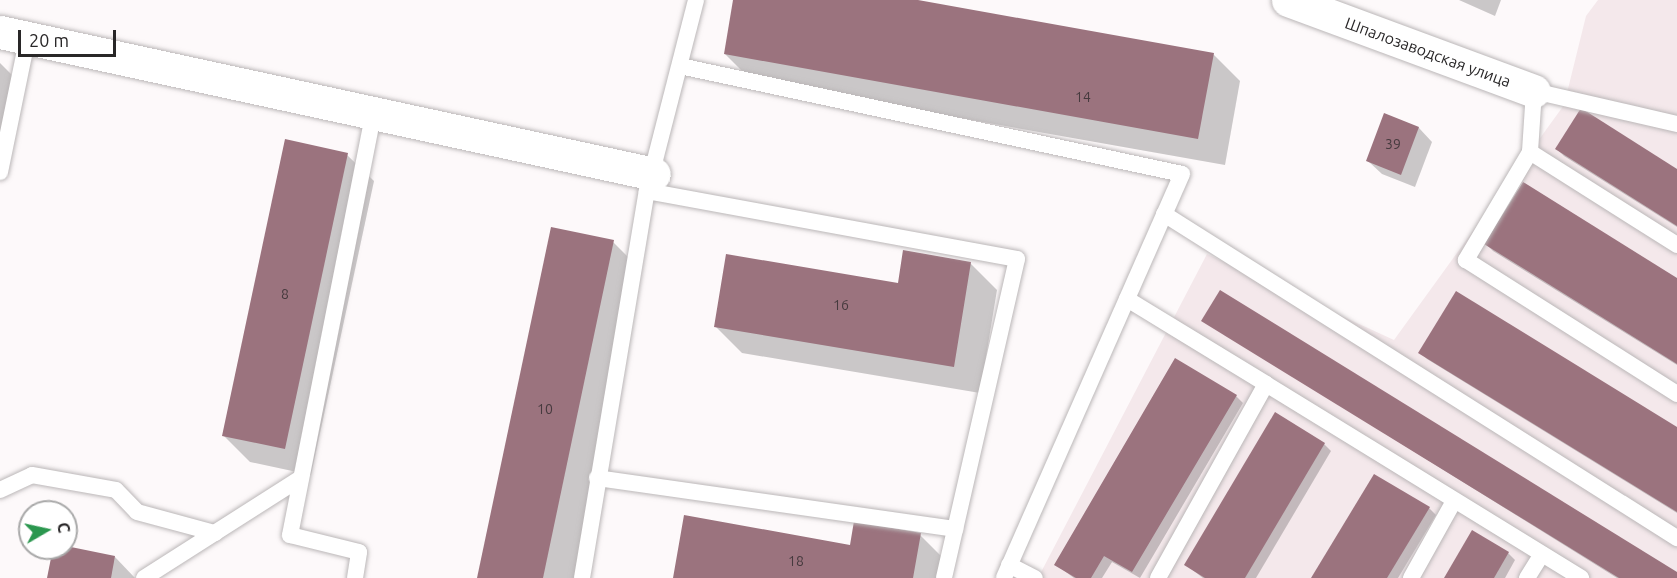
<!DOCTYPE html>
<html>
<head>
<meta charset="utf-8">
<style>
  body { margin:0 }
  #map { position:relative; width:1677px; height:578px; overflow:hidden; background:#fdf9fa; font-family:Ubuntu,sans-serif }
  div>[style] { position:absolute }
  .built>* { inset:0; background:#f4e8eb }
  .shadow>* { inset:0; background:#0003 }
  .building>* { inset:0; background:#9b737e }
  .roads { filter:drop-shadow(0 0 2px #bbb7b8) drop-shadow(0 0 2px #bbb7b8) }
  .lane>* { height:16px; margin:-8px; padding:0 8px; transform-origin:8px; border-radius:8px; background:#fff }
  .street>* { height:33px; margin:-16.5px; padding:0 16.5px; transform-origin:16.5px; border-radius:16.5px; background:#fff }
  span { translate:-50% -50%; white-space:nowrap; text-align:center; line-height:1.15; -webkit-text-stroke:5px #fff; paint-order:stroke }
  .number-label { font-size:14px; color:#463a3e }
  .number-label span { -webkit-text-stroke-width:0 }
  .street-label { font-size:16px; color:#292728 }
  .north { position:absolute; left:18px; top:500px; width:60px; height:60px; box-sizing:border-box; background:#fff; border:2px solid #a9a9a9; border-radius:50%; rotate:81deg; font-size:16px; font-weight:700; line-height:24px; text-align:center; color:#292728 }
  .north::after { content:''; display:block; margin:auto; width:21px; height:27px; background:#2b974f; clip-path:polygon(50% 0,100% 100%,50% 72%,0 100%) }
  .scale { position:absolute; left:18px; top:30px; width:98px; height:27px; box-sizing:border-box; border:3px solid #292728; border-top:0; padding-left:8px; font-size:18px; line-height:21px; white-space:nowrap; color:#292728; -webkit-text-stroke:4px #fff; paint-order:stroke }
</style>
</head>
<body>
<div id="map">
  <div class="built">
    <i style="clip-path:polygon(1598px 0,1677px 0,1677px 578px,1038px 578px,1207px 254px,1394px 340px,1564px 105px,1586px 16px)"></i>
  </div>
  <div class="shadow">
    <i style="clip-path:polygon(735px 0,909px 0,1213px 54px,1240px 81px,1225px 165px,752px 81px,725px 54px)"></i>
    <i style="clip-path:polygon(1459px 0,1501px 0,1495px 16px)"></i>
    <i style="clip-path:polygon(0 63px,13px 76px,0 140px)"></i>
    <i style="clip-path:polygon(1385px 115px,1419px 128px,1432px 142px,1415px 187px,1382px 174px,1368px 161px)"></i>
    <i style="clip-path:polygon(1557px 149px,1677px 170px,1677px 227px,1564px 156px)"></i>
    <i style="clip-path:polygon(347px 155px,374px 181px,311px 475px,250px 462px,223px 435px)"></i>
    <i style="clip-path:polygon(613px 242px,640px 269px,575px 578px,478px 578px)"></i>
    <i style="clip-path:polygon(1486px 244px,1677px 279px,1677px 365px,1493px 251px)"></i>
    <i style="clip-path:polygon(970px 263px,997px 290px,980px 393px,742px 353px,715px 326px,899px 285px)"></i>
    <i style="clip-path:polygon(1203px 320px,1677px 573px,1677px 578px,1617px 578px)"></i>
    <i style="clip-path:polygon(1420px 352px,1677px 429px,1677px 513px,1427px 359px)"></i>
    <i style="clip-path:polygon(1236px 396px,1243px 403px,1140px 578px,1112px 562px,1102px 578px,1074px 578px,1055px 564px)"></i>
    <i style="clip-path:polygon(1324px 444px,1331px 451px,1256px 578px,1203px 578px,1186px 565px)"></i>
    <i style="clip-path:polygon(1429px 508px,1436px 515px,1398px 578px,1313px 578px)"></i>
    <i style="clip-path:polygon(920px 535px,947px 562px,944px 578px,674px 578px)"></i>
    <i style="clip-path:polygon(1508px 553px,1515px 560px,1505px 578px,1446px 578px)"></i>
    <i style="clip-path:polygon(115px 557px,135px 578px,48px 578px)"></i>
  </div>
  <div class="building">
    <i style="clip-path:polygon(733px 0,918px 0,1214px 53px,1198px 139px,724px 54px)"></i>
    <i style="clip-path:polygon(1581px 108px,1677px 169px,1677px 226px,1555px 149px)"></i>
    <i style="clip-path:polygon(1384px 113px,1419px 127px,1401px 175px,1366px 161px)"></i>
    <i style="clip-path:polygon(285px 139px,348px 153px,285px 449px,222px 436px)"></i>
    <i style="clip-path:polygon(1523px 182px,1677px 278px,1677px 364px,1484px 244px)"></i>
    <i style="clip-path:polygon(551px 227px,614px 240px,543px 578px,477px 578px)"></i>
    <i style="clip-path:polygon(903px 250px,971px 262px,954px 367px,714px 327px,726px 254px,898px 283px)"></i>
    <i style="clip-path:polygon(1220px 290px,1677px 572px,1677px 578px,1619px 578px,1201px 321px)"></i>
    <i style="clip-path:polygon(1456px 291px,1677px 427px,1677px 512px,1418px 353px)"></i>
    <i style="clip-path:polygon(1175px 358px,1237px 395px,1132px 572px,1104px 556px,1091px 578px,1076px 578px,1054px 565px)"></i>
    <i style="clip-path:polygon(1275px 412px,1325px 443px,1245px 578px,1205px 578px,1184px 565px)"></i>
    <i style="clip-path:polygon(1374px 474px,1430px 507px,1387px 578px,1311px 578px)"></i>
    <i style="clip-path:polygon(684px 515px,850px 545px,854px 521px,921px 533px,913px 578px,673px 578px)"></i>
    <i style="clip-path:polygon(1472px 530px,1509px 552px,1494px 578px,1444px 578px)"></i>
    <i style="clip-path:polygon(66px 546px,115px 556px,111px 578px,47px 578px,53px 548px)"></i>
  </div>
  <div class="roads">
    <div class="lane">
      <i style="left:680px;top:66px;width:513px;rotate:12.14deg"></i>
      <i style="left:1182px;top:174px;width:441px;rotate:113.8deg"></i>
      <i style="left:1677px;top:124px;width:147px;rotate:-167deg"></i>
      <i style="left:1534px;top:91px;width:61px;rotate:93.8deg"></i>
      <i style="left:1530px;top:152px;width:174px;rotate:32.3deg"></i>
      <i style="left:1530px;top:152px;width:126px;rotate:120.7deg"></i>
      <i style="left:1466px;top:260px;width:250px;rotate:32.4deg"></i>
      <i style="left:0;top:172px;width:140px;rotate:-78.4deg"></i>
      <i style="left:647px;top:191px;width:376px;rotate:10.4deg"></i>
      <i style="left:1017px;top:259px;width:327px;rotate:102.9deg"></i>
      <i style="left:1164px;top:214px;width:607px;rotate:32.28deg"></i>
      <i style="left:1127px;top:299px;width:163px;rotate:31.4deg"></i>
      <i style="left:1266px;top:384px;width:222px;rotate:119.1deg"></i>
      <i style="left:1266px;top:384px;width:370px;rotate:31.6deg"></i>
      <i style="left:597px;top:478px;width:362px;rotate:8.1deg"></i>
      <i style="left:0;top:490px;width:35px;rotate:-25deg"></i>
      <i style="left:32px;top:475px;width:85px;rotate:10.1deg"></i>
      <i style="left:116px;top:490px;width:30px;rotate:46deg"></i>
      <i style="left:137px;top:512px;width:81px;rotate:15.1deg"></i>
      <i style="left:1009px;top:565px;width:29px;rotate:27deg"></i>
      <i style="left:144px;top:578px;width:186px;rotate:-32.5deg"></i>
      <i style="left:355px;top:578px;width:26px;rotate:-81deg"></i>
      <i style="left:359px;top:552px;width:71px;rotate:-166.2deg"></i>
      <i style="left:290px;top:535px;width:431px;rotate:-78.8deg"></i>
      <i style="left:582px;top:578px;width:392px;rotate:-80.5deg"></i>
      <i style="left:647px;top:191px;width:197px;rotate:-75.6deg"></i>
      <i style="left:1411px;top:578px;width:88px;rotate:-60.8deg"></i>
      <i style="left:1527px;top:578px;width:28px;rotate:-58deg"></i>
    </div>
    <div class="street">
      <i style="left:1288px;top:0;width:262px;rotate:20.3deg"></i>
      <i style="left:0;top:32px;width:669px;rotate:12.25deg"></i>
    </div>
  </div>
  <div class="number-label">
    <span style="left:1083px;top:97px">14</span>
    <span style="left:1393px;top:144px">39</span>
    <span style="left:285px;top:294px">8</span>
    <span style="left:841px;top:305px">16</span>
    <span style="left:545px;top:409px">10</span>
    <span style="left:796px;top:561px">18</span>
  </div>
  <div class="street-label">
    <span style="left:1428px;top:52px;rotate:20deg">Шпалозаводская улица</span>
  </div>
  <div class="north">С</div>
  <div class="scale">20 m</div>
</div>
</body>
</html>
